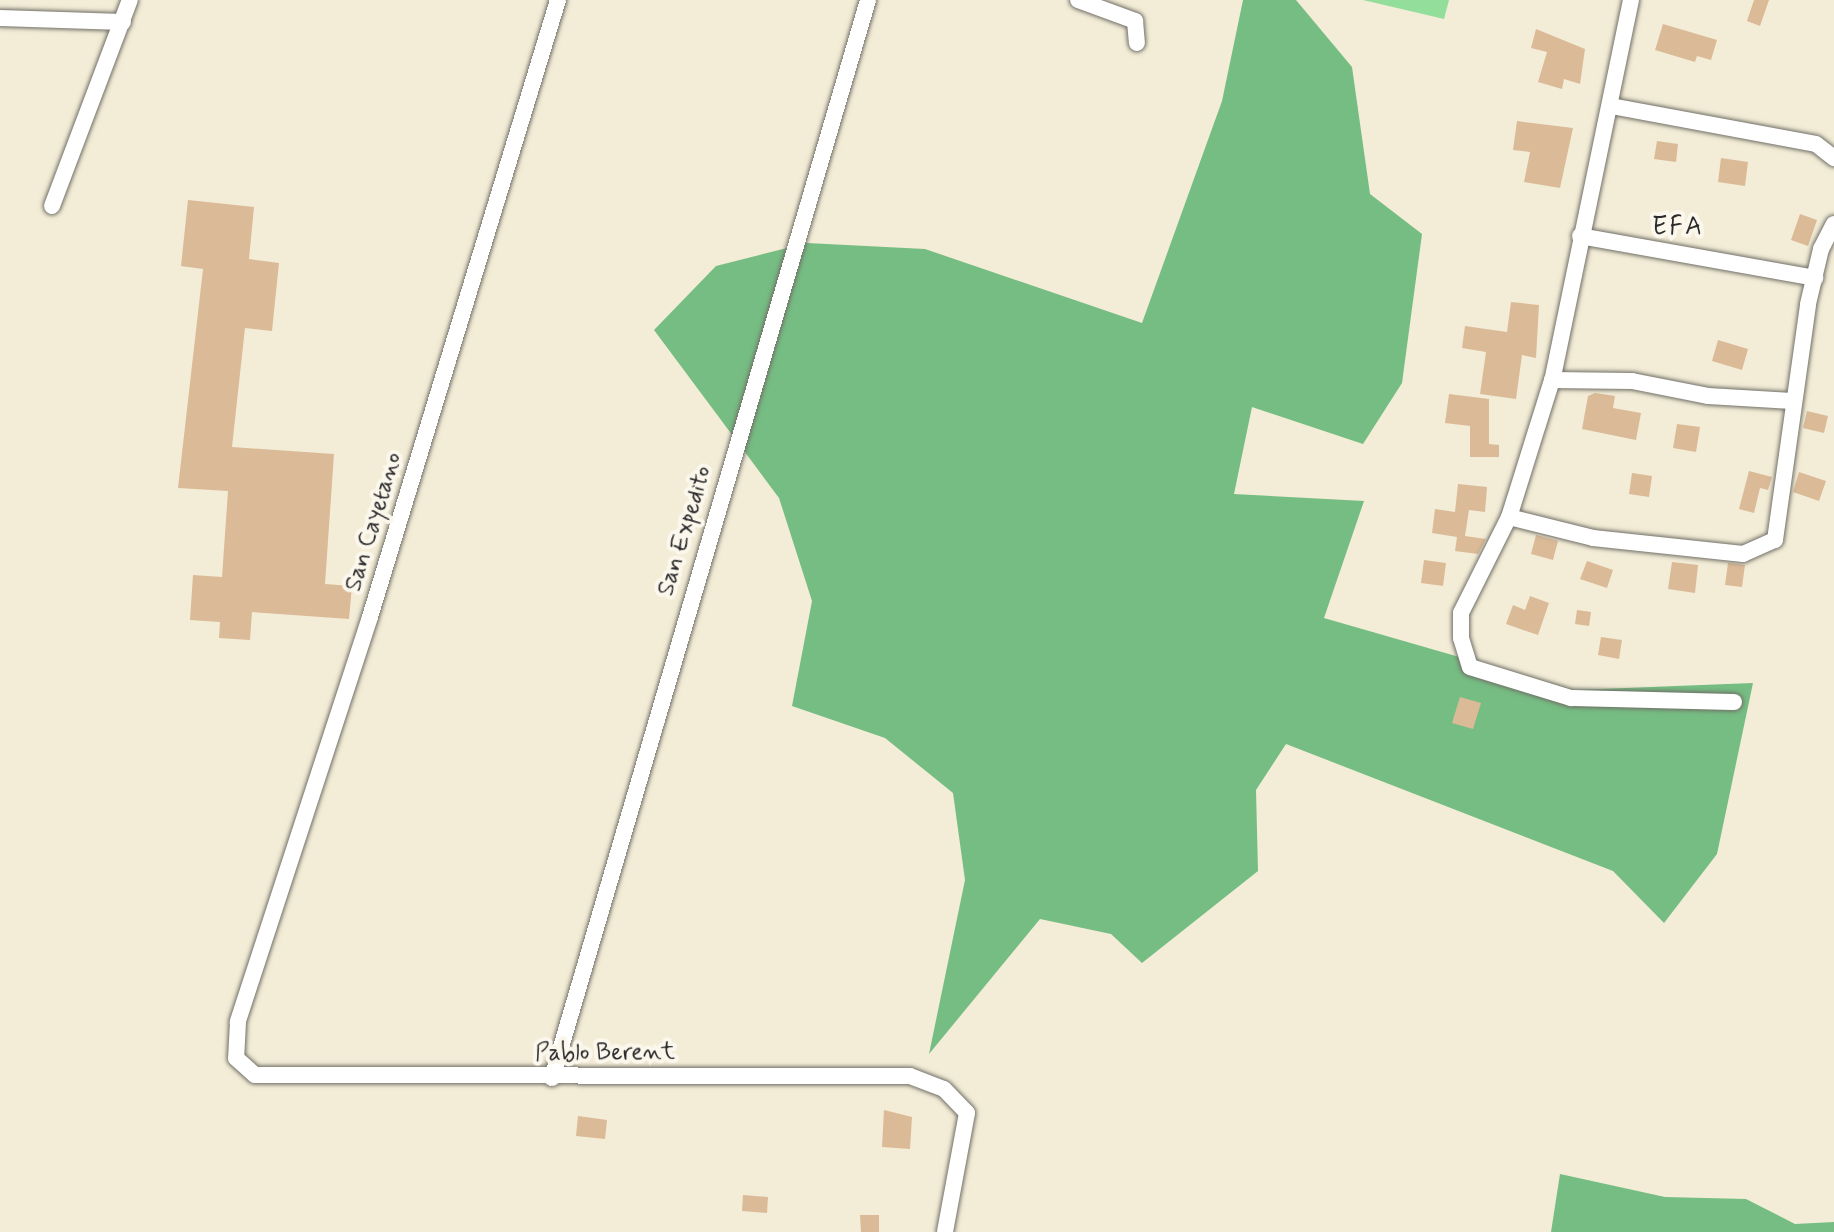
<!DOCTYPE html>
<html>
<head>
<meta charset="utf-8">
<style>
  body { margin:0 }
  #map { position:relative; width:1834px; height:1232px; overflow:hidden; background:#f3edd7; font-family:Mynerve,sans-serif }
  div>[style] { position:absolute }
  .green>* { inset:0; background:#93de9b }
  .forest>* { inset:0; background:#76bd83 }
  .building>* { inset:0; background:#dbba97 }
  .roads { filter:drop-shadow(0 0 2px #716f67) drop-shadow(0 0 2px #716f67) }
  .minor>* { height:16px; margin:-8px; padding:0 8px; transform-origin:8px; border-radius:8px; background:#fff }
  span { translate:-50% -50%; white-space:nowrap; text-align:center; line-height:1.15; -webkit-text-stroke:8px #fbf7ec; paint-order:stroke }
  .street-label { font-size:24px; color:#2b2b2b }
  .neighbourhood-label { font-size:26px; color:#2b2b2b; letter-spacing:2px }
</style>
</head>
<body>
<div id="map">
  <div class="green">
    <i style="clip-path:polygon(1363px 0,1449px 0,1444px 19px)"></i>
  </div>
  <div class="forest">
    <i style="clip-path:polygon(1243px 0,1296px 0,1352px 67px,1370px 194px,1422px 234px,1402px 383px,1363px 444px,1252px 407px,1234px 494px,1364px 501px,1324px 618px,1574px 690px,1753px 683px,1717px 854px,1664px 923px,1613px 871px,1286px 744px,1256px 790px,1258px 871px,1142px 963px,1111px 934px,1040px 919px,929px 1054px,965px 880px,953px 793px,885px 738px,792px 706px,812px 601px,779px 498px,654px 330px,716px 266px,807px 243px,925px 249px,1142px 323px,1222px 101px)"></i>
    <i style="clip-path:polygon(1560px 1174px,1665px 1197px,1746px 1199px,1795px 1224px,1834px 1222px,1834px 1232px,1551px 1232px)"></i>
  </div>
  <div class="building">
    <i style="clip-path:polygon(1754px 0,1769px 0,1760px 26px,1747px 21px)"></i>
    <i style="clip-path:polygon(1663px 24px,1717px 40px,1711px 60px,1697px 56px,1695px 62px,1655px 50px)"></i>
    <i style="clip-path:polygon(1536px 29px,1585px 49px,1580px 84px,1564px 79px,1562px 89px,1538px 82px,1547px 52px,1531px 48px)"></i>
    <i style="clip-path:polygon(1517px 121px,1573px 128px,1560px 188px,1524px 182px,1530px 152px,1513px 150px)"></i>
    <i style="clip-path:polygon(1657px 141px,1678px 144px,1676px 162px,1654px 159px)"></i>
    <i style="clip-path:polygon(1721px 158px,1748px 162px,1745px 186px,1718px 182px)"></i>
    <i style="clip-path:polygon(188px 200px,254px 207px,249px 259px,279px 263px,272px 331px,245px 328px,232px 447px,334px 454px,325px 584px,352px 586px,349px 619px,252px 612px,250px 640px,219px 638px,220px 622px,190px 620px,193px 575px,222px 577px,228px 491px,178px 488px,203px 269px,181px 266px)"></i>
    <i style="clip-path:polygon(1800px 214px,1817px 220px,1808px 246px,1791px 240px)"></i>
    <i style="clip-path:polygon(1511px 302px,1539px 305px,1536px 358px,1522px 355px,1516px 399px,1480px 394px,1486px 352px,1462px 348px,1465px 326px,1507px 332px)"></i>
    <i style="clip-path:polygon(1718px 340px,1748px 349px,1742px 370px,1712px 361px)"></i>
    <i style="clip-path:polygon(1595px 393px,1615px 396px,1613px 408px,1641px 413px,1636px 440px,1582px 429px,1588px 396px)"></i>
    <i style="clip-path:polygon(1449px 394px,1489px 399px,1489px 444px,1499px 445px,1499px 457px,1470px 457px,1470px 426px,1445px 423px)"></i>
    <i style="clip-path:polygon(1807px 411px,1828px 416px,1824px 433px,1803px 428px)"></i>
    <i style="clip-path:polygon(1677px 424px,1700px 427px,1696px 452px,1673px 448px)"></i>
    <i style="clip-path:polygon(1749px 471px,1772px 477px,1768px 490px,1760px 488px,1754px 513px,1739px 509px)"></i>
    <i style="clip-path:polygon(1799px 472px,1826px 481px,1819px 501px,1793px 492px)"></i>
    <i style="clip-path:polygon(1632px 473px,1652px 476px,1649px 497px,1629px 494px)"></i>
    <i style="clip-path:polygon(1458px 484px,1487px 487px,1485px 512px,1469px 510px,1465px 536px,1486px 539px,1478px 554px,1455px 551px,1457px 537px,1432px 533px,1435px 509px,1455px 512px)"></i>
    <i style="clip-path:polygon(1536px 535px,1558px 541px,1553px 560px,1531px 554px)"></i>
    <i style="clip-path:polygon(1424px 560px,1446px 563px,1443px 586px,1421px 583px)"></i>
    <i style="clip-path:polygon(1587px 561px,1613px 570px,1607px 588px,1580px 579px)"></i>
    <i style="clip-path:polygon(1672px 562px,1698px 565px,1695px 593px,1668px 589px)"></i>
    <i style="clip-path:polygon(1728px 563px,1745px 565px,1742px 587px,1725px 585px)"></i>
    <i style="clip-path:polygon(1530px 596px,1549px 603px,1538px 635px,1506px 624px,1513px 605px,1525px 610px)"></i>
    <i style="clip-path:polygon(1577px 610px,1591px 612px,1589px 626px,1575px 624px)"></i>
    <i style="clip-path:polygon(1601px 637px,1622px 640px,1619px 659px,1598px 655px)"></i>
    <i style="clip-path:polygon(1460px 697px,1481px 703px,1473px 729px,1452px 723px)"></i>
    <i style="clip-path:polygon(884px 1110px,912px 1117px,910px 1149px,882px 1147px)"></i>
    <i style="clip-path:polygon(578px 1116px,607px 1120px,605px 1139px,576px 1136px)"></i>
    <i style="clip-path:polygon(743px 1195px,768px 1197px,767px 1213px,742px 1211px)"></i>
    <i style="clip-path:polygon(860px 1215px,879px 1215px,879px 1232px,861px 1232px)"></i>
  </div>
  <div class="roads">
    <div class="minor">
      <i style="left:558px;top:0;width:645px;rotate:106.95deg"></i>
      <i style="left:370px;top:617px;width:426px;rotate:108.1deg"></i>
      <i style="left:238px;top:1022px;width:36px;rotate:93deg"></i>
      <i style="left:236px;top:1058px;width:25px;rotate:42deg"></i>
      <i style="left:255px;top:1075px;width:655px;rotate:0.09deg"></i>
      <i style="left:910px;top:1076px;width:36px;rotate:21deg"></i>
      <i style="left:944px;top:1089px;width:33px;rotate:46deg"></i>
      <i style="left:967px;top:1113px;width:121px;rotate:100.5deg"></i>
      <i style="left:1078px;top:0;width:61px;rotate:20.2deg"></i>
      <i style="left:1135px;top:21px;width:22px;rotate:85deg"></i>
      <i style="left:1631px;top:0;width:388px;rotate:101.7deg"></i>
      <i style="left:1552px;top:380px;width:144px;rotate:107.4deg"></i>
      <i style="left:1509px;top:517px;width:107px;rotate:116.6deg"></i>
      <i style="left:1461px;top:613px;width:25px;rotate:90deg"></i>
      <i style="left:1461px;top:638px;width:30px;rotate:73deg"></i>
      <i style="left:1470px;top:667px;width:106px;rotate:17.1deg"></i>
      <i style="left:1571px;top:698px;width:163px;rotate:1.4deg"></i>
      <i style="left:0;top:18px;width:123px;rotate:1.9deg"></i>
      <i style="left:1611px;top:106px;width:208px;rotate:10.5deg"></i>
      <i style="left:1816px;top:144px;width:23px;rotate:38deg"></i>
      <i style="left:52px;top:206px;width:220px;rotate:-69.3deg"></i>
      <i style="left:1580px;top:236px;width:239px;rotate:10.1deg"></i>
      <i style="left:1552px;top:380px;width:80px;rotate:0.7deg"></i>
      <i style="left:1632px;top:381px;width:77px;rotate:11.2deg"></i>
      <i style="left:1708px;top:396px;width:84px;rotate:3.4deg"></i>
      <i style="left:1509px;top:517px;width:87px;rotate:14deg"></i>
      <i style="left:1593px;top:538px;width:151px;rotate:6.1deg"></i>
      <i style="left:1743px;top:554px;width:35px;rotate:-24deg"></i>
      <i style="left:1775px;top:540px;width:238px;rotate:-82deg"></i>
      <i style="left:1808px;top:304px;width:57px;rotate:-76.7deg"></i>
      <i style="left:1821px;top:249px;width:28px;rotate:-63deg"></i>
      <i style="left:552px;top:1078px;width:1123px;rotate:-73.66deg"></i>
    </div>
  </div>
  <div class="street-label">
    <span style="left:374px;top:522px;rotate:-73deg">San Cayetano</span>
    <span style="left:685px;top:531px;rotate:-73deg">San Expedito</span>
    <span style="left:605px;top:1053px;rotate:-1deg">Pablo Berent</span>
  </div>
  <div class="neighbourhood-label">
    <span style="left:1678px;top:228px">EFA</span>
  </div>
</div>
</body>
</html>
